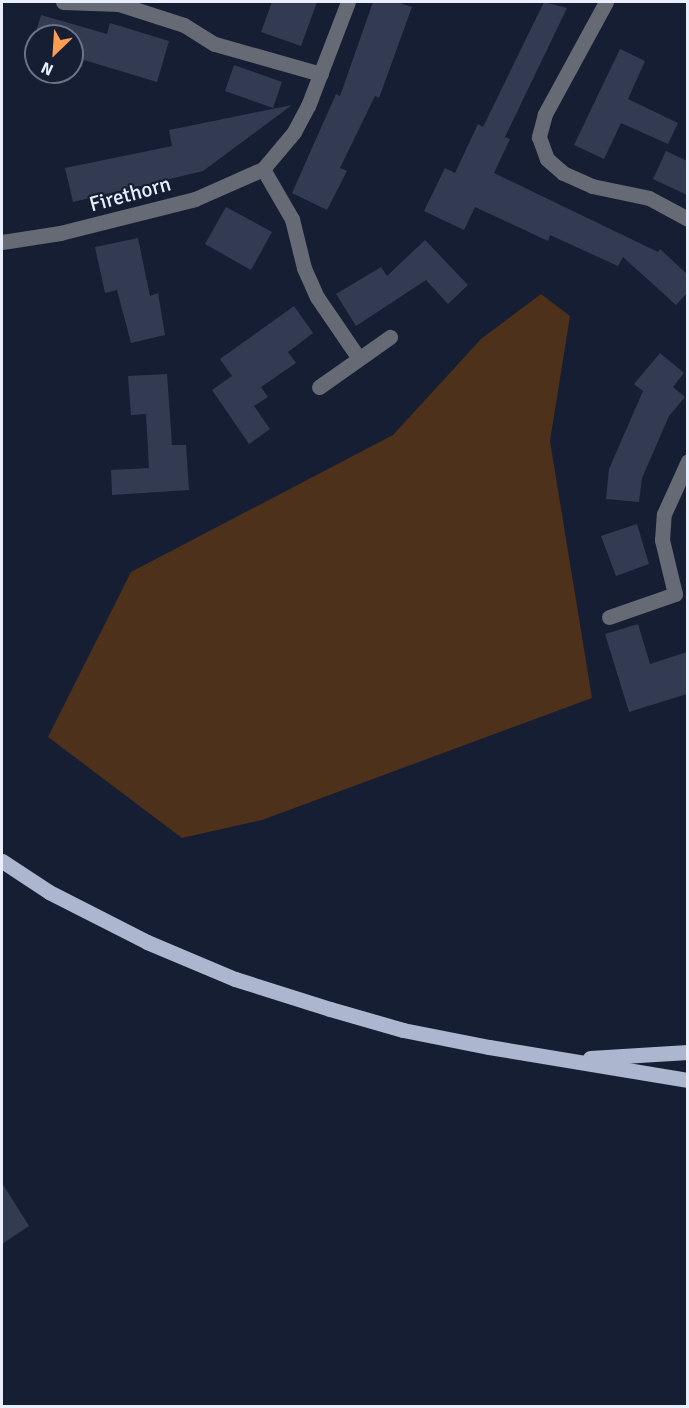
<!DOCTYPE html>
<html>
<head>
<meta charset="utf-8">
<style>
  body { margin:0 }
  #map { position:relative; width:689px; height:1408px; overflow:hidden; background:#161e33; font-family:Signika,sans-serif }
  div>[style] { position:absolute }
  .green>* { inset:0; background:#4d311b }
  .building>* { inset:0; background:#323b52 }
  .minor>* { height:15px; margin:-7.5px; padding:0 7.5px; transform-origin:7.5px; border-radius:7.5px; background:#656a75 }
  .major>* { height:15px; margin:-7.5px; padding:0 7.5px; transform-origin:7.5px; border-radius:7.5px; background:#acb6ce }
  span { translate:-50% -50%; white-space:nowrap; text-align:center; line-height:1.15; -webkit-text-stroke:4.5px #161e33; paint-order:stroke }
  .street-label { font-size:21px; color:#e9effe }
  .frame { position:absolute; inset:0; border:3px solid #e9effe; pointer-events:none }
  .north { position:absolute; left:24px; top:24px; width:60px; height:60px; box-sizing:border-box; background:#161e33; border:2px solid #6a7284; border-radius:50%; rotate:205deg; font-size:16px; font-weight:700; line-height:24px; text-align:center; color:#e9effe }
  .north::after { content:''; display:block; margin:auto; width:21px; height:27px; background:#fb9e51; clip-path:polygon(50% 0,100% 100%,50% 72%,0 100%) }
</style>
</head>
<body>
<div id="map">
  <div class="green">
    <i style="clip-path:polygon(541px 294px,570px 316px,550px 441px,592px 698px,262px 820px,182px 838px,48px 737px,131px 572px,393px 435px,481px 339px)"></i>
  </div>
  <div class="building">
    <i style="clip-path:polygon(272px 2px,317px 2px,301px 46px,261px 32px)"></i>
    <i style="clip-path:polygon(373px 2px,397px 2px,412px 7px,379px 98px,375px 96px,340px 168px,347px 171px,327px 210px,292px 193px,336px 94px,340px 96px)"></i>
    <i style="clip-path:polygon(544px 2px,567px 8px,505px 137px,510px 139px,494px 173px,658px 252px,660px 249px,687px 274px,687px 293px,676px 305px,623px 257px,618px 266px,550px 235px,548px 241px,475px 207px,464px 230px,424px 211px,445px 168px,455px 173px,478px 124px,483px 127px)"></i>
    <i style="clip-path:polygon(41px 15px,107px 34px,110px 23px,169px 41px,157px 82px,84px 60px,82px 67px,72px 64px,72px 36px,36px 36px,36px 53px,30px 51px)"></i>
    <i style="clip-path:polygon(620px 49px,645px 61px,628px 99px,678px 123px,668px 144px,621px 123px,604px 159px,574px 145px)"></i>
    <i style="clip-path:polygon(234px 65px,282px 82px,273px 108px,225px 91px)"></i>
    <i style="clip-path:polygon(292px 105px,203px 171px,73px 202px,65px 168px,172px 146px,169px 130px)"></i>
    <i style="clip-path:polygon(666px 151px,687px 161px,687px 195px,653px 179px)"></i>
    <i style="clip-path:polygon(226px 207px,272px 232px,251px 270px,205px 244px)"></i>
    <i style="clip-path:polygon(138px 238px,150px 296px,158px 293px,165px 335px,131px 343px,117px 290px,105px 293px,95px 247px)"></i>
    <i style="clip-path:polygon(425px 240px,468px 285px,448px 304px,426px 280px,356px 326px,336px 294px,381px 267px,387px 276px)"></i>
    <i style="clip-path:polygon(294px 306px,313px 333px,288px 352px,296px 363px,261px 387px,268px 397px,254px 406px,270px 429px,249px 444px,212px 390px,232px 376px,220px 359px)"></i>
    <i style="clip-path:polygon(660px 353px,684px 373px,673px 387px,685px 397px,669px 416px,642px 478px,639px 502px,606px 499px,609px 469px,643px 391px,634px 384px)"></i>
    <i style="clip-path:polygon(167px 374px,172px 445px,186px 445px,189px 490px,112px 495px,111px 470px,149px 468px,146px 414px,131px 415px,128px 376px)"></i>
    <i style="clip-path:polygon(637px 524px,649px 564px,616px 576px,601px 536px)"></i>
    <i style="clip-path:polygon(638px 624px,650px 664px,687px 652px,687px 694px,629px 712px,605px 634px)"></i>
    <i style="clip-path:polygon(2px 1183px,29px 1226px,2px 1244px)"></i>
  </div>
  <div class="minor">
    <i style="left:63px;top:2px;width:56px;rotate:2deg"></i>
    <i style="left:119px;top:4px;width:68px;rotate:17.9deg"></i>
    <i style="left:184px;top:25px;width:36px;rotate:32deg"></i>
    <i style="left:215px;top:44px;width:110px;rotate:15.8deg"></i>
    <i style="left:606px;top:2px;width:128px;rotate:118.6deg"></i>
    <i style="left:545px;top:114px;width:24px;rotate:105deg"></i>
    <i style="left:539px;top:137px;width:23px;rotate:70deg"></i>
    <i style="left:547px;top:159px;width:21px;rotate:41deg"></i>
    <i style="left:563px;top:173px;width:32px;rotate:24deg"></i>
    <i style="left:592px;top:186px;width:58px;rotate:11.9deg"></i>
    <i style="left:649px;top:198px;width:44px;rotate:28.3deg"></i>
    <i style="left:263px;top:169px;width:58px;rotate:59.9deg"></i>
    <i style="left:292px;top:219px;width:50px;rotate:76.2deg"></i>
    <i style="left:304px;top:268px;width:32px;rotate:66deg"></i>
    <i style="left:317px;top:297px;width:73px;rotate:55.7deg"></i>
    <i style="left:2px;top:242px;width:59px;rotate:-8.8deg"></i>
    <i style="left:60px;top:233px;width:139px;rotate:-14.1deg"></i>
    <i style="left:195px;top:199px;width:74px;rotate:-23.8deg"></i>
    <i style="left:263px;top:169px;width:48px;rotate:-50deg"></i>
    <i style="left:294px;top:132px;width:30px;rotate:-62deg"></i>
    <i style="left:308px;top:106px;width:111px;rotate:-69deg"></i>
    <i style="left:319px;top:387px;width:87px;rotate:-35.2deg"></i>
    <i style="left:609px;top:617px;width:70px;rotate:-19.2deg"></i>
    <i style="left:675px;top:594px;width:56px;rotate:-103.5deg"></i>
    <i style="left:662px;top:540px;width:26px;rotate:-86deg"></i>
    <i style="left:664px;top:514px;width:58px;rotate:-65.6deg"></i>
  </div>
  <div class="major">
    <i style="left:2px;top:861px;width:56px;rotate:33.4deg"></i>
    <i style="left:49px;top:892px;width:110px;rotate:27deg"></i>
    <i style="left:147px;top:942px;width:95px;rotate:22.8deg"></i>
    <i style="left:235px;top:979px;width:100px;rotate:17.5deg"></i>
    <i style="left:330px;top:1009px;width:76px;rotate:16deg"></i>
    <i style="left:403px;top:1030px;width:88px;rotate:11.2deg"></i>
    <i style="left:489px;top:1047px;width:202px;rotate:9.4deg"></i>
    <i style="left:590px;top:1058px;width:98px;rotate:-3.5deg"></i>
  </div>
  <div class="street-label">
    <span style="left:130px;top:194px;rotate:-15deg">Firethorn</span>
  </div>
  <div class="frame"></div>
  <div class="north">N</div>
</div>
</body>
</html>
